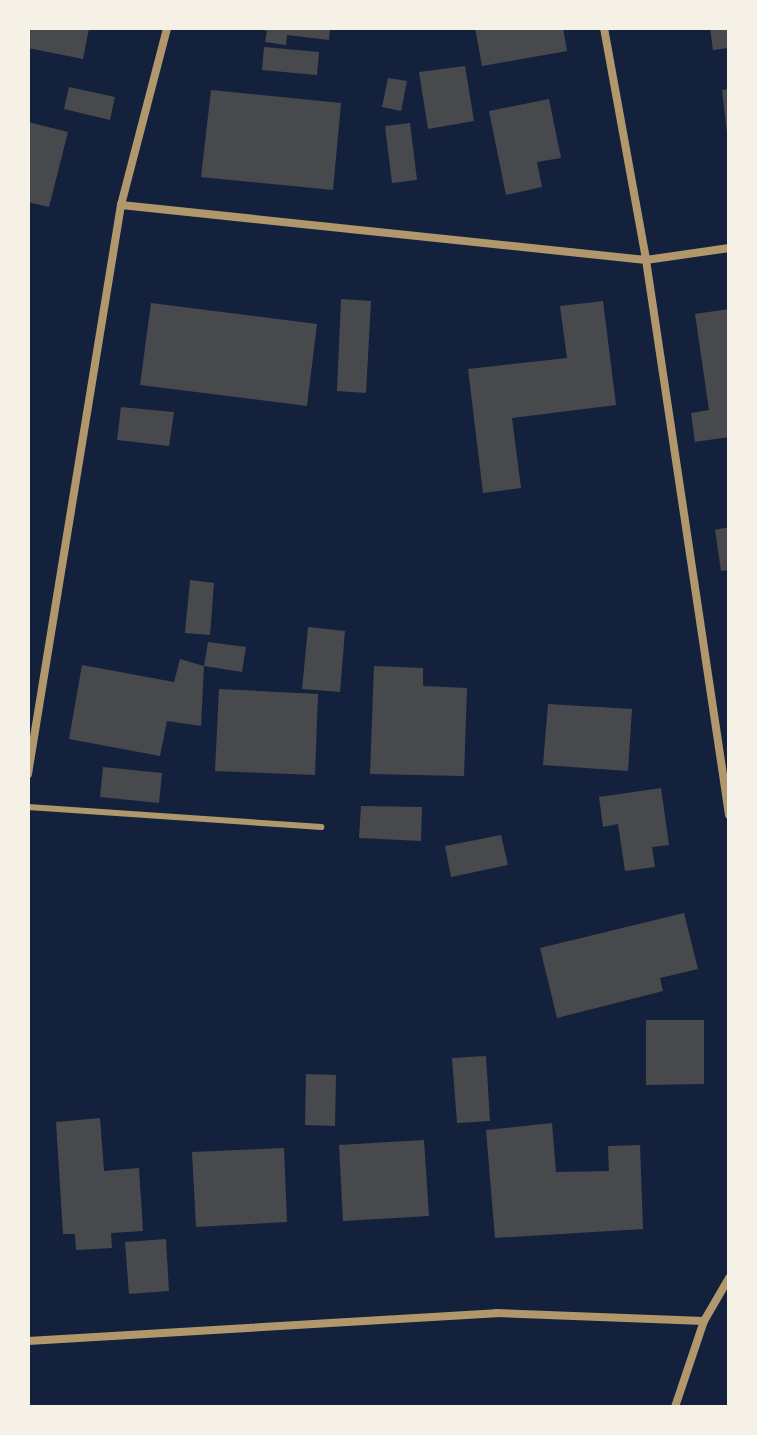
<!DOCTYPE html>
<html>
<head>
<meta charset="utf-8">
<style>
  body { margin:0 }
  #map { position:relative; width:757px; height:1435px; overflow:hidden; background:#14213d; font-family:Montserrat,sans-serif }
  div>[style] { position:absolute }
  .building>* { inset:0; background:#48494c }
  .service>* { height:6px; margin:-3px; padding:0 3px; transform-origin:3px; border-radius:3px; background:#b1986c }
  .minor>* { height:8px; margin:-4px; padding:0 4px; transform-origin:4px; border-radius:4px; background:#b1986c }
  span { translate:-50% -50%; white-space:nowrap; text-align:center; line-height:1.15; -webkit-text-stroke:7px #f6f1e7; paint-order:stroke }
  .frame { position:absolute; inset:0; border:30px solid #f6f1e7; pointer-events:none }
</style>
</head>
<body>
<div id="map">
  <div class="building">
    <i style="clip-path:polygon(28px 28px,89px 28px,83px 59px,28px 48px)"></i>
    <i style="clip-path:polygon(256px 28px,330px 28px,329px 40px,287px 35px,286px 45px,265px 42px,267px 31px)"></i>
    <i style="clip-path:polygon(475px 28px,563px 28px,567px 51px,482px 66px)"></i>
    <i style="clip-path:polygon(710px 28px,729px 28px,729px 48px,713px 50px)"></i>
    <i style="clip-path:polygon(264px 47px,319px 52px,317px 75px,262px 70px)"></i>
    <i style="clip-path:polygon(465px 66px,474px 121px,428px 129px,419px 72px)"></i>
    <i style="clip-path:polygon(388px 78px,407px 81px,401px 111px,382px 107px)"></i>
    <i style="clip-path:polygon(69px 87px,115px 97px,110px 120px,64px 109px)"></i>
    <i style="clip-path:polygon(729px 89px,729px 132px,727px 133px,722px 90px)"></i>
    <i style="clip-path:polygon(211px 90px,341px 103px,333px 190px,201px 177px)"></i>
    <i style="clip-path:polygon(549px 99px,561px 158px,537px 162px,542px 187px,506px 195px,489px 111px)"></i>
    <i style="clip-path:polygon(28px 122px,68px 132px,49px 207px,28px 202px)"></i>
    <i style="clip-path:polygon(410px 123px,417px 180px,392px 183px,385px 126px)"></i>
    <i style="clip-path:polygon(341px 299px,371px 301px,366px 393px,337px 391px)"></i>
    <i style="clip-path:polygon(603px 301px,616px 405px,512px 418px,521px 488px,483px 493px,468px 369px,567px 358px,560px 306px)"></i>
    <i style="clip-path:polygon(151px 303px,317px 324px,307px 406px,140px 385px)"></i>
    <i style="clip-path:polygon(729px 309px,729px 437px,695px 442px,691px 413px,709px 410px,695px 314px)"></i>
    <i style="clip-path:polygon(121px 407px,174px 412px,169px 446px,117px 440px)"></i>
    <i style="clip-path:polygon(729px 527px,729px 570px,721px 571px,715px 530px)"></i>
    <i style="clip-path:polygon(190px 580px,214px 583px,210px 635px,185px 633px)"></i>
    <i style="clip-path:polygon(308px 627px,345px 631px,340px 692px,302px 689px)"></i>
    <i style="clip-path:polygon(208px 642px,246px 647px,242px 672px,204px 666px)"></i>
    <i style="clip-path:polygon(180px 659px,204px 666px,201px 726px,167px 721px,160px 756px,69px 739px,82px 665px,174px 682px)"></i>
    <i style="clip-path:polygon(374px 666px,423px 668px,423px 686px,467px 688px,464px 776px,370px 774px)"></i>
    <i style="clip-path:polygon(219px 689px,318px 694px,315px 775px,215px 771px)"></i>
    <i style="clip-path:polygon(548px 704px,632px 709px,628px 771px,543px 765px)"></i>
    <i style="clip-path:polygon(103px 767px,162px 773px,159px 803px,100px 797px)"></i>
    <i style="clip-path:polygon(661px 788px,669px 845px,652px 847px,655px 867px,625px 871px,618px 824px,603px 827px,599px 797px)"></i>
    <i style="clip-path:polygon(361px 806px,422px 807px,421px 841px,359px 838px)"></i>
    <i style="clip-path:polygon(501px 835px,508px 865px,451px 877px,445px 846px)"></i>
    <i style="clip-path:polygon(684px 913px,698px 969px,660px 978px,663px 991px,557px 1018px,540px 948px)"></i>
    <i style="clip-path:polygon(646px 1020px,704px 1020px,704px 1084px,646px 1085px)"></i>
    <i style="clip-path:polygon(486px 1056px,490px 1121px,457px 1123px,452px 1058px)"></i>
    <i style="clip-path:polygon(306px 1074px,336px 1075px,335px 1126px,305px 1125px)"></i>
    <i style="clip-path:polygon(100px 1118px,104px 1171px,139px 1168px,143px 1231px,111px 1233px,112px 1248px,76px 1250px,75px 1234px,63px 1234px,56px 1122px)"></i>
    <i style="clip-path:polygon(552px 1123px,556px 1172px,609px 1171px,608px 1146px,640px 1145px,643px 1229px,495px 1238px,486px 1130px)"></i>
    <i style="clip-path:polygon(424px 1140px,429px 1216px,343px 1221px,339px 1145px)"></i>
    <i style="clip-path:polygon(284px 1148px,287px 1222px,196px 1227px,192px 1152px)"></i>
    <i style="clip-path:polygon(166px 1239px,169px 1291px,129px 1294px,125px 1242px)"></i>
  </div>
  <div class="service">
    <i style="left:28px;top:807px;width:294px;rotate:3.9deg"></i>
  </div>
  <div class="minor">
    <i style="left:604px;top:28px;width:236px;rotate:79.7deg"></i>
    <i style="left:646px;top:260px;width:561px;rotate:81.49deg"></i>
    <i style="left:121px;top:205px;width:528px;rotate:5.98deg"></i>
    <i style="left:646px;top:260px;width:84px;rotate:-8.2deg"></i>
    <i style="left:28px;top:774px;width:577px;rotate:-80.72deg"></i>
    <i style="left:121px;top:205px;width:183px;rotate:-75.4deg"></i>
    <i style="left:28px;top:1341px;width:469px;rotate:-3.4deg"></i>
    <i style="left:496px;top:1313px;width:208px;rotate:2.2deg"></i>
    <i style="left:675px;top:1407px;width:91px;rotate:-71.4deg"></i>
    <i style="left:704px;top:1321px;width:50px;rotate:-59.8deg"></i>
  </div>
  <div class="frame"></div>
</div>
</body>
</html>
